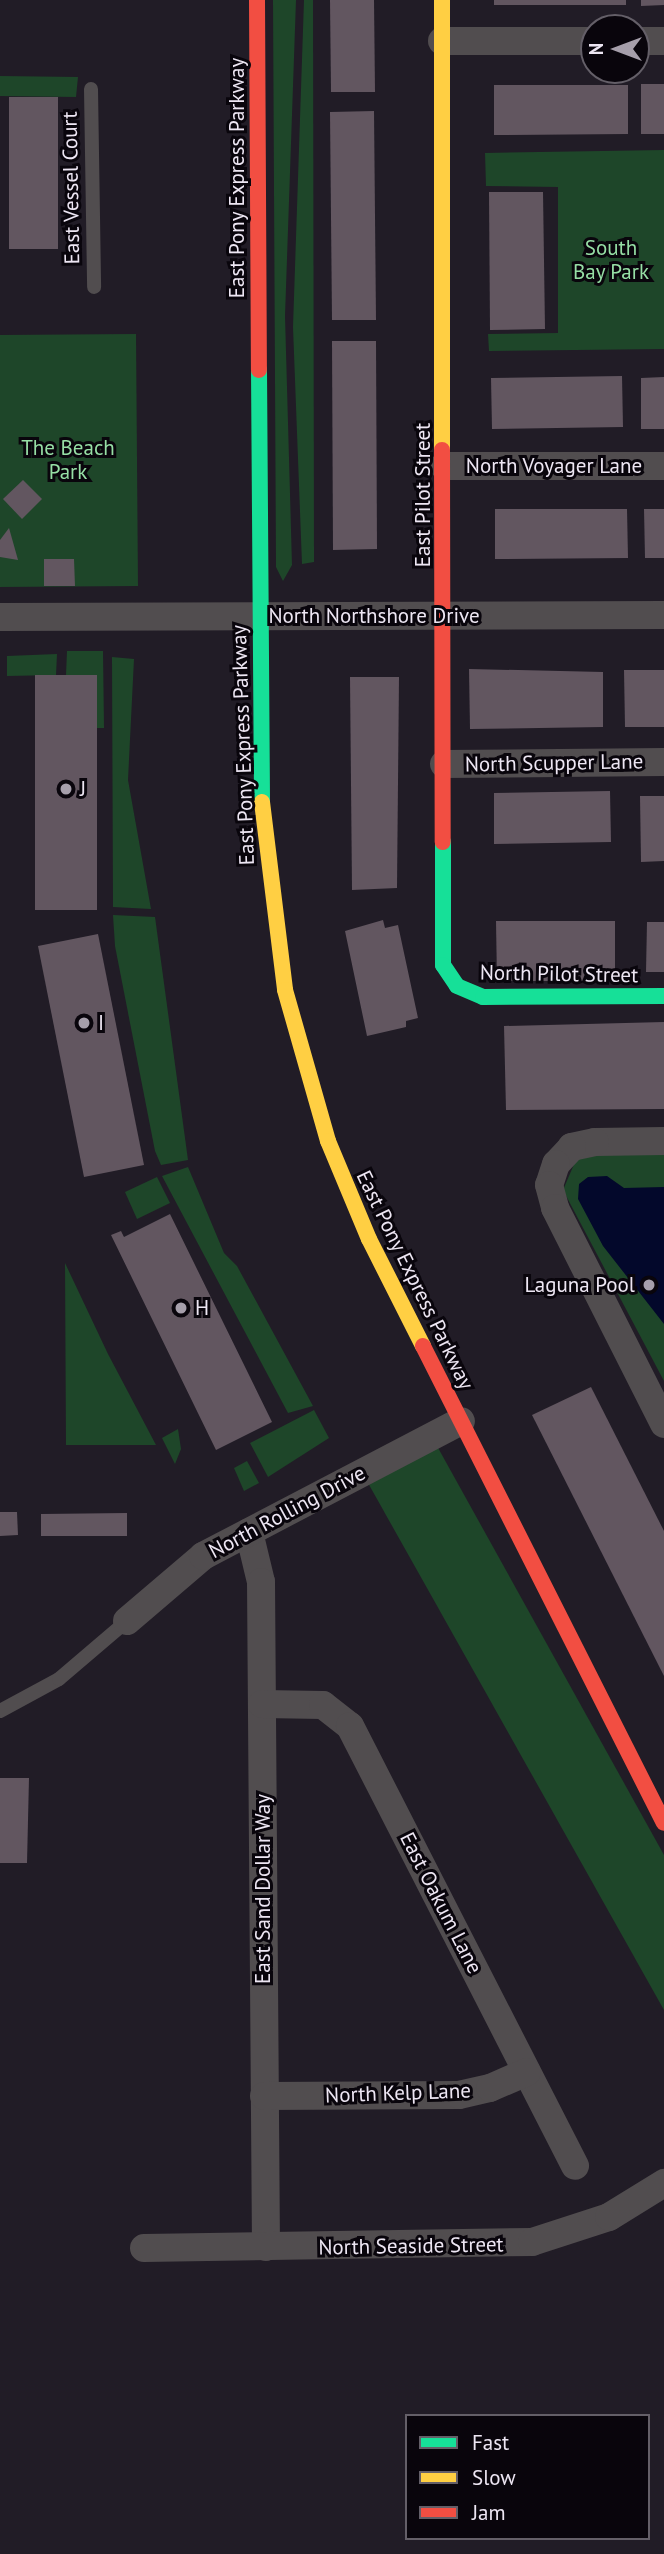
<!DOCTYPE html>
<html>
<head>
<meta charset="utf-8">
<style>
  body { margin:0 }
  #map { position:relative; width:664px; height:2554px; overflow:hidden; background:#211c26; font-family:"PT Sans",sans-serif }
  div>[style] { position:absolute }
  .green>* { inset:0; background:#1e4629 }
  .water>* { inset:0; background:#03082b }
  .building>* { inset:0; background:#625660 }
  .lane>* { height:14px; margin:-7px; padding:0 7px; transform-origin:7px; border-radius:7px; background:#514d4f }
  .street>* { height:28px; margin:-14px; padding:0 14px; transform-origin:14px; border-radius:14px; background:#514d4f }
  .fast>* { height:16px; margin:-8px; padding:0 8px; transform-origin:8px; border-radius:8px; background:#16e098 }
  .slow>* { height:16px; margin:-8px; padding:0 8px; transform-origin:8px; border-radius:8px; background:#ffcf43 }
  .jam>* { height:16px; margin:-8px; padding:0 8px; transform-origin:8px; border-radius:8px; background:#f24e42 }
  .dots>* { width:19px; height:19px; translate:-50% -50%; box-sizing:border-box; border:4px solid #09050c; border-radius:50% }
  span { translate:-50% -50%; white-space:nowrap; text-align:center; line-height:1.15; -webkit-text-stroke:6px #09050c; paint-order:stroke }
  .street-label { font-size:21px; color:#ede6f3 }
  .park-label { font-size:21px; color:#96dfa5 }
  .poi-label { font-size:21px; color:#ede6f3 }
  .left { translate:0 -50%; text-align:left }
  .right { translate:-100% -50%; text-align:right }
  .legend { position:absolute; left:405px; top:2414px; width:245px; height:126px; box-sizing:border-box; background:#09050c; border:2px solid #645f68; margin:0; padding:9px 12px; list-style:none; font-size:21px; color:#ede6f3 }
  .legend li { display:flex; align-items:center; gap:14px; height:35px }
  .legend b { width:35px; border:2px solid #645f68 }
  .north { position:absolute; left:580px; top:14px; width:70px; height:70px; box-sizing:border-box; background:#09050c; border:2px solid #645f68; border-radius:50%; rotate:270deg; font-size:19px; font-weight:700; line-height:28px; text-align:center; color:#ede6f3 }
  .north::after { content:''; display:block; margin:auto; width:24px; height:32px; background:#a69fab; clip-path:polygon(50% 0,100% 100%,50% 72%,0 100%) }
</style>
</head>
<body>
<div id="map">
  <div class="green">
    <i style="clip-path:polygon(273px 0,296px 0,285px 316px,292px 565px,283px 581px,276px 567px)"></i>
    <i style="clip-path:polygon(304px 0,313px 0,314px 562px,302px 564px,293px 327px)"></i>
    <i style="clip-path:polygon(0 76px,78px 77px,76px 97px,0 96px)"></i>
    <i style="clip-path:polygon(664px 150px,664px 349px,489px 351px,488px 334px,558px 333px,558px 187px,486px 186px,485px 153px)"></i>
    <i style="clip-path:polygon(136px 334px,138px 586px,0 587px,0 335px)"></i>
    <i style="clip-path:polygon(67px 651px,103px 651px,104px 728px,97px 728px,66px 675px)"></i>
    <i style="clip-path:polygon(57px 654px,56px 675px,7px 676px,7px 656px)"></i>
    <i style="clip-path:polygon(112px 657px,134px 659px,128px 780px,151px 909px,113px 907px)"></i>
    <i style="clip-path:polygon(113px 915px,155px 917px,188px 1160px,161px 1165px,155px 1151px,115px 946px)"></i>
    <i style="clip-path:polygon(578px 1155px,664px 1155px,664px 1381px,563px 1190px)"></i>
    <i style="clip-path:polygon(188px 1167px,224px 1253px,237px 1266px,313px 1406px,288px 1413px,162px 1176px)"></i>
    <i style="clip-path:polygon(157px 1177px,170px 1203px,137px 1219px,125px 1192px)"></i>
    <i style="clip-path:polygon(65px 1263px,108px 1354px,156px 1445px,66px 1445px)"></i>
    <i style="clip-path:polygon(314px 1410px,329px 1438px,268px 1477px,250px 1443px)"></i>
    <i style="clip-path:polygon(178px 1429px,181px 1449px,175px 1464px,162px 1438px)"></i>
    <i style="clip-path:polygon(437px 1446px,664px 1855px,664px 2010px,368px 1483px)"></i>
    <i style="clip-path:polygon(247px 1461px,259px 1483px,244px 1491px,234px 1468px)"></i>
  </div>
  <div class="water">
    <i style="clip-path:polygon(607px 1176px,624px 1188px,664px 1187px,664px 1324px,603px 1246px,578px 1199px,579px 1184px,588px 1177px)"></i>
  </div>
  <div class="building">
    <i style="clip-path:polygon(330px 0,374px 0,375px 92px,331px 92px)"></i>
    <i style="clip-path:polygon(494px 0,626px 0,626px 5px,494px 5px)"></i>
    <i style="clip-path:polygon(641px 0,664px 0,664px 5px,641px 6px)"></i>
    <i style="clip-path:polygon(641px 84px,664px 84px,664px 134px,641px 134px)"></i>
    <i style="clip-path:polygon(494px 85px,628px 85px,628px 134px,494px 135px)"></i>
    <i style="clip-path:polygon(9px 97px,58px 97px,58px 249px,9px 249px)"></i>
    <i style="clip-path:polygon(374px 111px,376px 320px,332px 320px,330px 112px)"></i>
    <i style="clip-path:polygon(489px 192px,543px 192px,545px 329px,490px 330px)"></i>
    <i style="clip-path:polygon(332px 341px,376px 341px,377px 549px,333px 550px)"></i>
    <i style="clip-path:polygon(622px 376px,623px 427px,492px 429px,491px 378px)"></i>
    <i style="clip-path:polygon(664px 377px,664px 429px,641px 429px,641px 378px)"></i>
    <i style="clip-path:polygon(23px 480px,42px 499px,22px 519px,3px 499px)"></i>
    <i style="clip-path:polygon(495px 509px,627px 509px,628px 558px,495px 559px)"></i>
    <i style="clip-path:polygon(644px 509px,664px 509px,664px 558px,645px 558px)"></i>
    <i style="clip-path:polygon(9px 528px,18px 560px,0 557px,0 540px)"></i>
    <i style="clip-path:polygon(44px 559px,74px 559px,75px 586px,44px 586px)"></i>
    <i style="clip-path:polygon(469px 669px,603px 672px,603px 727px,470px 729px)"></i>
    <i style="clip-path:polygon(624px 670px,664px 670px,664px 727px,625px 727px)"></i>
    <i style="clip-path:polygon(35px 675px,97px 675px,97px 910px,35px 910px)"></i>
    <i style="clip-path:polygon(350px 677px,399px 677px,397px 888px,352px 890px)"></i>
    <i style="clip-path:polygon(610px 791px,611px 842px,494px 844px,494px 793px)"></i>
    <i style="clip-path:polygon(640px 796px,664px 796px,664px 861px,641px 862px)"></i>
    <i style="clip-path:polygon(383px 920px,385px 928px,398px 925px,418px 1018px,406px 1021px,406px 1027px,367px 1036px,345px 931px)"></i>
    <i style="clip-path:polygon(496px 921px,615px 921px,615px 981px,497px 981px)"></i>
    <i style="clip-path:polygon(647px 922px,664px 922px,664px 972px,646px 972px)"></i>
    <i style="clip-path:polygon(98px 934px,144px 1165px,84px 1177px,38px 946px)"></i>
    <i style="clip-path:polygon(664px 1022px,664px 1109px,506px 1110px,504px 1026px)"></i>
    <i style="clip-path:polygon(170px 1214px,272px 1422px,216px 1450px,111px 1235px,121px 1231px,124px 1237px)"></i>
    <i style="clip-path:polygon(591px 1387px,664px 1531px,664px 1676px,532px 1415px)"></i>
    <i style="clip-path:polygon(0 1512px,17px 1512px,18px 1535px,0 1536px)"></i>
    <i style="clip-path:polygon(127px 1513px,127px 1536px,41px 1536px,41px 1514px)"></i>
    <i style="clip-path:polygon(0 1778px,29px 1778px,27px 1863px,0 1863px)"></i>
  </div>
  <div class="lane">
    <i style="left:91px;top:89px;width:198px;rotate:89.1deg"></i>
    <i style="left:0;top:1711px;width:67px;rotate:-28.5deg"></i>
    <i style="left:59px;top:1679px;width:89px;rotate:-40.5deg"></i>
  </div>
  <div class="street">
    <i style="left:442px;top:41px;width:152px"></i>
    <i style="left:636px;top:41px;width:28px"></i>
    <i style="left:444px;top:466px;width:220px"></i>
    <i style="left:0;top:617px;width:664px;rotate:-0.17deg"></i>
    <i style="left:444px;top:764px;width:220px;rotate:-0.5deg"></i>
    <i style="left:664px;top:1141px;width:69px;rotate:179.2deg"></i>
    <i style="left:595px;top:1142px;width:24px;rotate:168deg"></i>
    <i style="left:572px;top:1147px;width:23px;rotate:133deg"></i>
    <i style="left:556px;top:1164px;width:22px;rotate:108deg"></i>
    <i style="left:549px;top:1185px;width:24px;rotate:75deg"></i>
    <i style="left:555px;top:1208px;width:242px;rotate:63.2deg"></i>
    <i style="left:249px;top:1532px;width:51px;rotate:76.5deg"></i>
    <i style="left:261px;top:1582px;width:665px;rotate:89.57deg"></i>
    <i style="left:127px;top:1621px;width:100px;rotate:-40.5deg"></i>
    <i style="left:203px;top:1556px;width:291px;rotate:-27.6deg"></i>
    <i style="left:262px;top:1704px;width:61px;rotate:0.9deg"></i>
    <i style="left:323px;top:1705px;width:34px;rotate:38deg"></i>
    <i style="left:350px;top:1726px;width:494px;rotate:62.9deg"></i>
    <i style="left:264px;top:2096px;width:195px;rotate:-0.3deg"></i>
    <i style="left:459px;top:2095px;width:32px;rotate:-13deg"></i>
    <i style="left:490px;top:2088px;width:40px;rotate:-23.4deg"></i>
    <i style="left:144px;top:2248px;width:388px;rotate:-0.9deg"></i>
    <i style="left:532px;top:2242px;width:81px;rotate:-18deg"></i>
    <i style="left:609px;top:2217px;width:65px;rotate:-31.7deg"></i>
  </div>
  <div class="fast">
    <i style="left:259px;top:370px;width:432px;rotate:89.6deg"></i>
    <i style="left:443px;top:842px;width:123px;rotate:90deg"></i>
    <i style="left:443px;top:965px;width:25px;rotate:56deg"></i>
    <i style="left:457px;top:986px;width:28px;rotate:23deg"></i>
    <i style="left:483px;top:997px;width:181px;rotate:-0.3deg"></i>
  </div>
  <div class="slow">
    <i style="left:442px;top:0;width:450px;rotate:90deg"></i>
    <i style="left:262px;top:802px;width:189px;rotate:83deg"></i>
    <i style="left:285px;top:990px;width:157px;rotate:74.1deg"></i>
    <i style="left:328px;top:1141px;width:106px;rotate:67.3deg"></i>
    <i style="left:369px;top:1239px;width:120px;rotate:63.2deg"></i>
  </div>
  <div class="jam">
    <i style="left:257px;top:0;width:370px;rotate:89.7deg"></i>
    <i style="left:442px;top:450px;width:392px;rotate:89.9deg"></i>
    <i style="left:423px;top:1346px;width:534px;rotate:63.2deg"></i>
  </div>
  <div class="dots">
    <i style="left:66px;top:789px;background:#a69fab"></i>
    <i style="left:84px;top:1023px;background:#a69fab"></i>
    <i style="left:649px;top:1285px;background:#a69fab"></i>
    <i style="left:181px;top:1308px;background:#a69fab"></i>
  </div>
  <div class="street-label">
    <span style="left:237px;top:178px;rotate:-90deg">East Pony Express Parkway</span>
    <span style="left:71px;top:188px;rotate:-91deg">East Vessel Court</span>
    <span style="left:554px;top:466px">North Voyager Lane</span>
    <span style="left:423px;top:495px;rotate:-90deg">East Pilot Street</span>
    <span style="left:374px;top:616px">North Northshore Drive</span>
    <span style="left:243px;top:745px;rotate:-92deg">East Pony Express Parkway</span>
    <span style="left:554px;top:763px;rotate:-1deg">North Scupper Lane</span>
    <span style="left:559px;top:974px;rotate:1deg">North Pilot Street</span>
    <span style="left:415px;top:1280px;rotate:64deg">East Pony Express Parkway</span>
    <span style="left:287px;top:1512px;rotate:-28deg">North Rolling Drive</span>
    <span style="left:263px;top:1889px;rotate:-90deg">East Sand Dollar Way</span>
    <span style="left:441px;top:1903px;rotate:63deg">East Oakum Lane</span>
    <span style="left:398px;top:2093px;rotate:-2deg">North Kelp Lane</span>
    <span style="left:411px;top:2246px;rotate:-1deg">North Seaside Street</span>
  </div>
  <div class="park-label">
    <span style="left:611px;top:260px">South<br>Bay Park</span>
    <span style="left:68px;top:460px">The Beach<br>Park</span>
  </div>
  <div class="poi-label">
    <span class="left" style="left:80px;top:789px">J</span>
    <span class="left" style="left:98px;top:1023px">I</span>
    <span class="right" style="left:635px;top:1285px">Laguna Pool</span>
    <span class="left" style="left:195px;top:1308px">H</span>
  </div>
  <ul class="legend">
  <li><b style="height:9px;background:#16e098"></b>Fast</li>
  <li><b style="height:9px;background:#ffcf43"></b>Slow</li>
  <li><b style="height:9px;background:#f24e42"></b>Jam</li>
  </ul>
  <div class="north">N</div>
</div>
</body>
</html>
